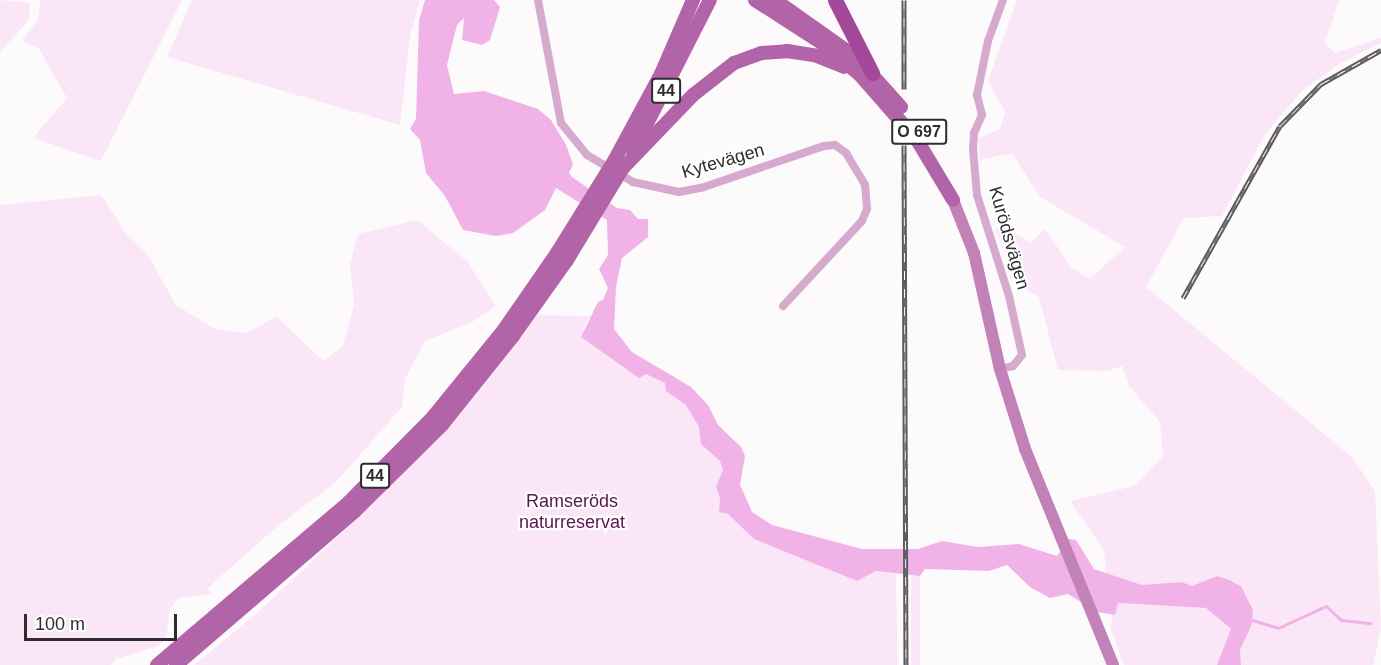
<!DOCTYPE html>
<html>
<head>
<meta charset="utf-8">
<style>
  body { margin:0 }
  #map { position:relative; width:1381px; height:665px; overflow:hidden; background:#fdfafc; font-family:Helvetica,sans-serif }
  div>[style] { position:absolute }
  .green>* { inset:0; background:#fbe6f7 }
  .water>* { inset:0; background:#f1b3e7 }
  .stream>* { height:3px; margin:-1.5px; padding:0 1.5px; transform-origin:1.5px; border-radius:1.5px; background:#f1b3e7 }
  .street>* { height:8px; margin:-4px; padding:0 4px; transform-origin:4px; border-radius:4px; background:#d6aacf }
  .secondary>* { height:12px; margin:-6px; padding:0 6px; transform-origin:6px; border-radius:6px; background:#c282b8 }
  .primary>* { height:14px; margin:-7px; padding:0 7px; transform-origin:7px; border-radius:7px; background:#b264a8 }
  .highway>* { height:15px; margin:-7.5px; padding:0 7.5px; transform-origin:7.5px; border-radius:7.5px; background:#a44899 }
  .rail>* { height:5px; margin-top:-2.5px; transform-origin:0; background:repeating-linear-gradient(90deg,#fff 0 9px,#5d5b5d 0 18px); box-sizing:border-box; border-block:2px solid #5d5b5d }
  .primary-bridge>* { height:14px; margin:-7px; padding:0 7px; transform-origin:7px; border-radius:7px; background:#b264a8 }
  span { translate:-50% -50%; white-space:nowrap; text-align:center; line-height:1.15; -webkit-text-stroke:4.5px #fff; paint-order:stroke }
  .shield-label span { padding:2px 4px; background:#fff; border:2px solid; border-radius:4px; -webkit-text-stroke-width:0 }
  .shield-label { font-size:16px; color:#2e2d2e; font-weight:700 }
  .street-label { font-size:18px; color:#2e2d2e }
  .park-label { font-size:18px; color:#5a1453 }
  .scale { position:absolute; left:24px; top:614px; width:153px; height:27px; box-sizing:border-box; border:3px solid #2e2d2e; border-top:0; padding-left:8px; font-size:18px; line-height:21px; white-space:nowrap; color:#2e2d2e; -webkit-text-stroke:4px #fff; paint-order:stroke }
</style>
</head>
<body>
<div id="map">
  <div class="green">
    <i style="clip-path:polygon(0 0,30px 3px,29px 20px,0 52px)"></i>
    <i style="clip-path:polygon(40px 0,182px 0,101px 161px,33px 138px,67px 98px,39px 49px,22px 40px,38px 20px)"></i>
    <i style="clip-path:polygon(192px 0,420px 0,410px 37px,400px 125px,167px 57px)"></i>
    <i style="clip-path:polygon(1017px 0,1339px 0,1325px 43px,1335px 53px,1381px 38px,1381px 43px,1341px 63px,1303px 90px,1265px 134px,1222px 216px,1184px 218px,1146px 287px,1352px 457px,1375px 491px,1381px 629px,1373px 665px,1241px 665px,1240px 650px,1252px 624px,1253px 610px,1217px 576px,1192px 586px,1182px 582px,1142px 586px,1106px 573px,1104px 550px,1070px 501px,1134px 486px,1163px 456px,1160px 422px,1129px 386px,1122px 366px,1107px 371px,1058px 370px,1039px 297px,1020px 286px,995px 229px,1005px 226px,1030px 243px,1045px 229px,1072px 268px,1090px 279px,1125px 247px,1040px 197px,1012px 153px,980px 160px,978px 138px,1000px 129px,1005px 112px,988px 81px)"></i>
    <i style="clip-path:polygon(101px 195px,126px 233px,148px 255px,176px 305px,215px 329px,247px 333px,276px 316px,323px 361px,343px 346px,354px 304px,350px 264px,358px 234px,417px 220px,467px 261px,496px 306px,472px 322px,425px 341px,405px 379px,402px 407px,336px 482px,279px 525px,212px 584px,208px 589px,212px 594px,178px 598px,170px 609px,166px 638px,158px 646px,116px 659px,111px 665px,0 665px,0 205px)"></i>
    <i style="clip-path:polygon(534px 315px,590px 316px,583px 330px,665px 383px,686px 405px,723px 455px,729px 497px,815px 564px,856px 581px,876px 571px,896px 574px,898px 665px,194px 665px,256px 614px,375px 502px,465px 401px)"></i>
    <i style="clip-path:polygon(911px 575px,920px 576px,920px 665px,911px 665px)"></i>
    <i style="clip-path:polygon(1118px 603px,1206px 608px,1231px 630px,1217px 665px,1124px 665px,1111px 630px,1112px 614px)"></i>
  </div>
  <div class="water">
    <i style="clip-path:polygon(425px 0,494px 0,500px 7px,490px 40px,482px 45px,462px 40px,464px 18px,457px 25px,447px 65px,454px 94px,484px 91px,538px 109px,551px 120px,566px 145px,573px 164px,569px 173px,572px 177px,617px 208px,630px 210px,638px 219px,648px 219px,648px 237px,622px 258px,616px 287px,614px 329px,632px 352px,691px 387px,708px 405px,718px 425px,741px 447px,745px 456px,740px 485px,752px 512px,772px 525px,862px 549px,918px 549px,942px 541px,978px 547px,1019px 544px,1057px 556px,1069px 539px,1076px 540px,1094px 569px,1142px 585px,1182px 582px,1192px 586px,1217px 576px,1227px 579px,1241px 586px,1253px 610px,1252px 624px,1240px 650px,1241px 665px,1217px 665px,1231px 629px,1206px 608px,1118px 603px,1115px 615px,1097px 612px,1068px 594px,1050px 598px,1030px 587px,1007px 565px,989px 571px,925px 569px,920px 576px,876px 571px,857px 581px,754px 539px,728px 514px,719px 512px,720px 498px,716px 487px,723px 470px,720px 461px,701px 444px,699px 427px,686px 405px,666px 391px,665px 383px,646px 374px,639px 378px,581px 337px,598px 302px,603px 300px,608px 288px,599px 269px,608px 255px,607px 220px,556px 188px,545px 210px,513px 233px,496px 236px,463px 230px,445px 196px,426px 173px,420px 140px,410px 129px,416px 119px,419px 20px)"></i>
  </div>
  <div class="stream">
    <i style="left:1249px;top:619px;width:30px;rotate:17deg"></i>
    <i style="left:1278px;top:628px;width:53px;rotate:-24.6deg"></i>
    <i style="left:1326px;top:606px;width:21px;rotate:43deg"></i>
    <i style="left:1341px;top:620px;width:30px;rotate:6deg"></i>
  </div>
  <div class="street">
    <i style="left:538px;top:0;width:125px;rotate:79.4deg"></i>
    <i style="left:561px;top:123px;width:41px;rotate:50.9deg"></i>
    <i style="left:587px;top:155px;width:53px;rotate:30.4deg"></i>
    <i style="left:633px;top:182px;width:47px;rotate:12.3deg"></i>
    <i style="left:679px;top:192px;width:25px;rotate:-11deg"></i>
    <i style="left:704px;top:187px;width:127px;rotate:-18.9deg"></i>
    <i style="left:824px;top:146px;width:11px;rotate:-5deg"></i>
    <i style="left:835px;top:145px;width:14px;rotate:36deg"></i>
    <i style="left:846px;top:153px;width:37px;rotate:59deg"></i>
    <i style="left:865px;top:185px;width:24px;rotate:85deg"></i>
    <i style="left:867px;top:209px;width:13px;rotate:113deg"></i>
    <i style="left:862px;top:221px;width:116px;rotate:132.9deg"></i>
    <i style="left:1000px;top:369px;width:13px;rotate:-13deg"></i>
    <i style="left:1013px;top:366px;width:14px;rotate:-51deg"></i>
    <i style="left:1022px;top:355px;width:60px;rotate:-102.4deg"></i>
    <i style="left:1009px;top:296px;width:106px;rotate:-107.6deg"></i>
    <i style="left:977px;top:195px;width:46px;rotate:-95deg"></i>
    <i style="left:973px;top:149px;width:16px;rotate:-86deg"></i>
    <i style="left:974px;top:133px;width:20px;rotate:-66deg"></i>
    <i style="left:982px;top:115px;width:21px;rotate:-104deg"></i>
    <i style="left:977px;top:95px;width:55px;rotate:-78.5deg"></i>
    <i style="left:988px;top:41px;width:44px;rotate:-69.9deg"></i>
  </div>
  <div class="secondary">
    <i style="left:953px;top:200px;width:57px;rotate:68.4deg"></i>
    <i style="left:974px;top:253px;width:119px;rotate:77.4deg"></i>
    <i style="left:1000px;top:369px;width:84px;rotate:72.6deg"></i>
    <i style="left:1025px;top:449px;width:233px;rotate:67.8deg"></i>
  </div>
  <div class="primary">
    <i style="left:755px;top:0;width:81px;rotate:32.9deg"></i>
    <i style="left:823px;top:44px;width:47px;rotate:39.8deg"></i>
    <i style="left:859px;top:74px;width:88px;rotate:48.7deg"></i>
    <i style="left:917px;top:140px;width:70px;rotate:59deg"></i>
    <i style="left:775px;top:0;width:100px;rotate:35.3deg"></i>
    <i style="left:857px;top:58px;width:66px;rotate:48.1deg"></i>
    <i style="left:633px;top:151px;width:169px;rotate:-63deg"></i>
    <i style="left:614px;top:161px;width:99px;rotate:-61.6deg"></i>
    <i style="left:661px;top:74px;width:81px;rotate:-66.6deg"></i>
    <i style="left:623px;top:168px;width:101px;rotate:-46.2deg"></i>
    <i style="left:693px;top:95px;width:52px;rotate:-38deg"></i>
    <i style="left:734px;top:63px;width:29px;rotate:-20deg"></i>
    <i style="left:761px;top:53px;width:26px;rotate:-4deg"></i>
    <i style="left:787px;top:51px;width:30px;rotate:9deg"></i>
    <i style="left:817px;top:56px;width:29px;rotate:22deg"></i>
    <i style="left:157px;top:665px;width:252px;rotate:-40.3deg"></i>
    <i style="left:349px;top:502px;width:120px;rotate:-45.3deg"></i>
    <i style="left:433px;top:417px;width:111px;rotate:-50.9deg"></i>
    <i style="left:503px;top:331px;width:95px;rotate:-55.3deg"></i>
    <i style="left:176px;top:665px;width:236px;rotate:-40.7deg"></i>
    <i style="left:355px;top:511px;width:122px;rotate:-44.7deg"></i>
    <i style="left:442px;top:425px;width:114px;rotate:-51.4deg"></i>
    <i style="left:513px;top:336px;width:93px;rotate:-54.6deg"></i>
  </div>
  <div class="highway">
    <i style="left:835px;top:0;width:82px;rotate:63.1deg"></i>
  </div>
  <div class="rail">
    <i style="left:904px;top:0;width:89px;rotate:90deg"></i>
    <i style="left:904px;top:145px;width:520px;rotate:89.78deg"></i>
    <i style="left:1183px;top:298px;width:197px;rotate:-60.6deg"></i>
    <i style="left:1280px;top:126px;width:59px;rotate:-45.7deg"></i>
    <i style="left:1321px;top:84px;width:69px;rotate:-29.5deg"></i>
  </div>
  <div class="primary-bridge">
    <i style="left:557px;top:253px;width:108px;rotate:-58.2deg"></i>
    <i style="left:567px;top:260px;width:108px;rotate:-58.7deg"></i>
  </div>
  <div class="shield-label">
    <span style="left:666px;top:91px">44</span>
    <span style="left:919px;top:132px">O 697</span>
    <span style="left:375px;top:476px">44</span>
  </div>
  <div class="street-label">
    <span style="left:723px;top:161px;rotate:-16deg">Kytevägen</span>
    <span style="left:1009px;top:238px;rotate:74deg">Kurödsvägen</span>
  </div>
  <div class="park-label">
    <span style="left:572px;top:512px">Ramseröds<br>naturreservat</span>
  </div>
  <div class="scale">100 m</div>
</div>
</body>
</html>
